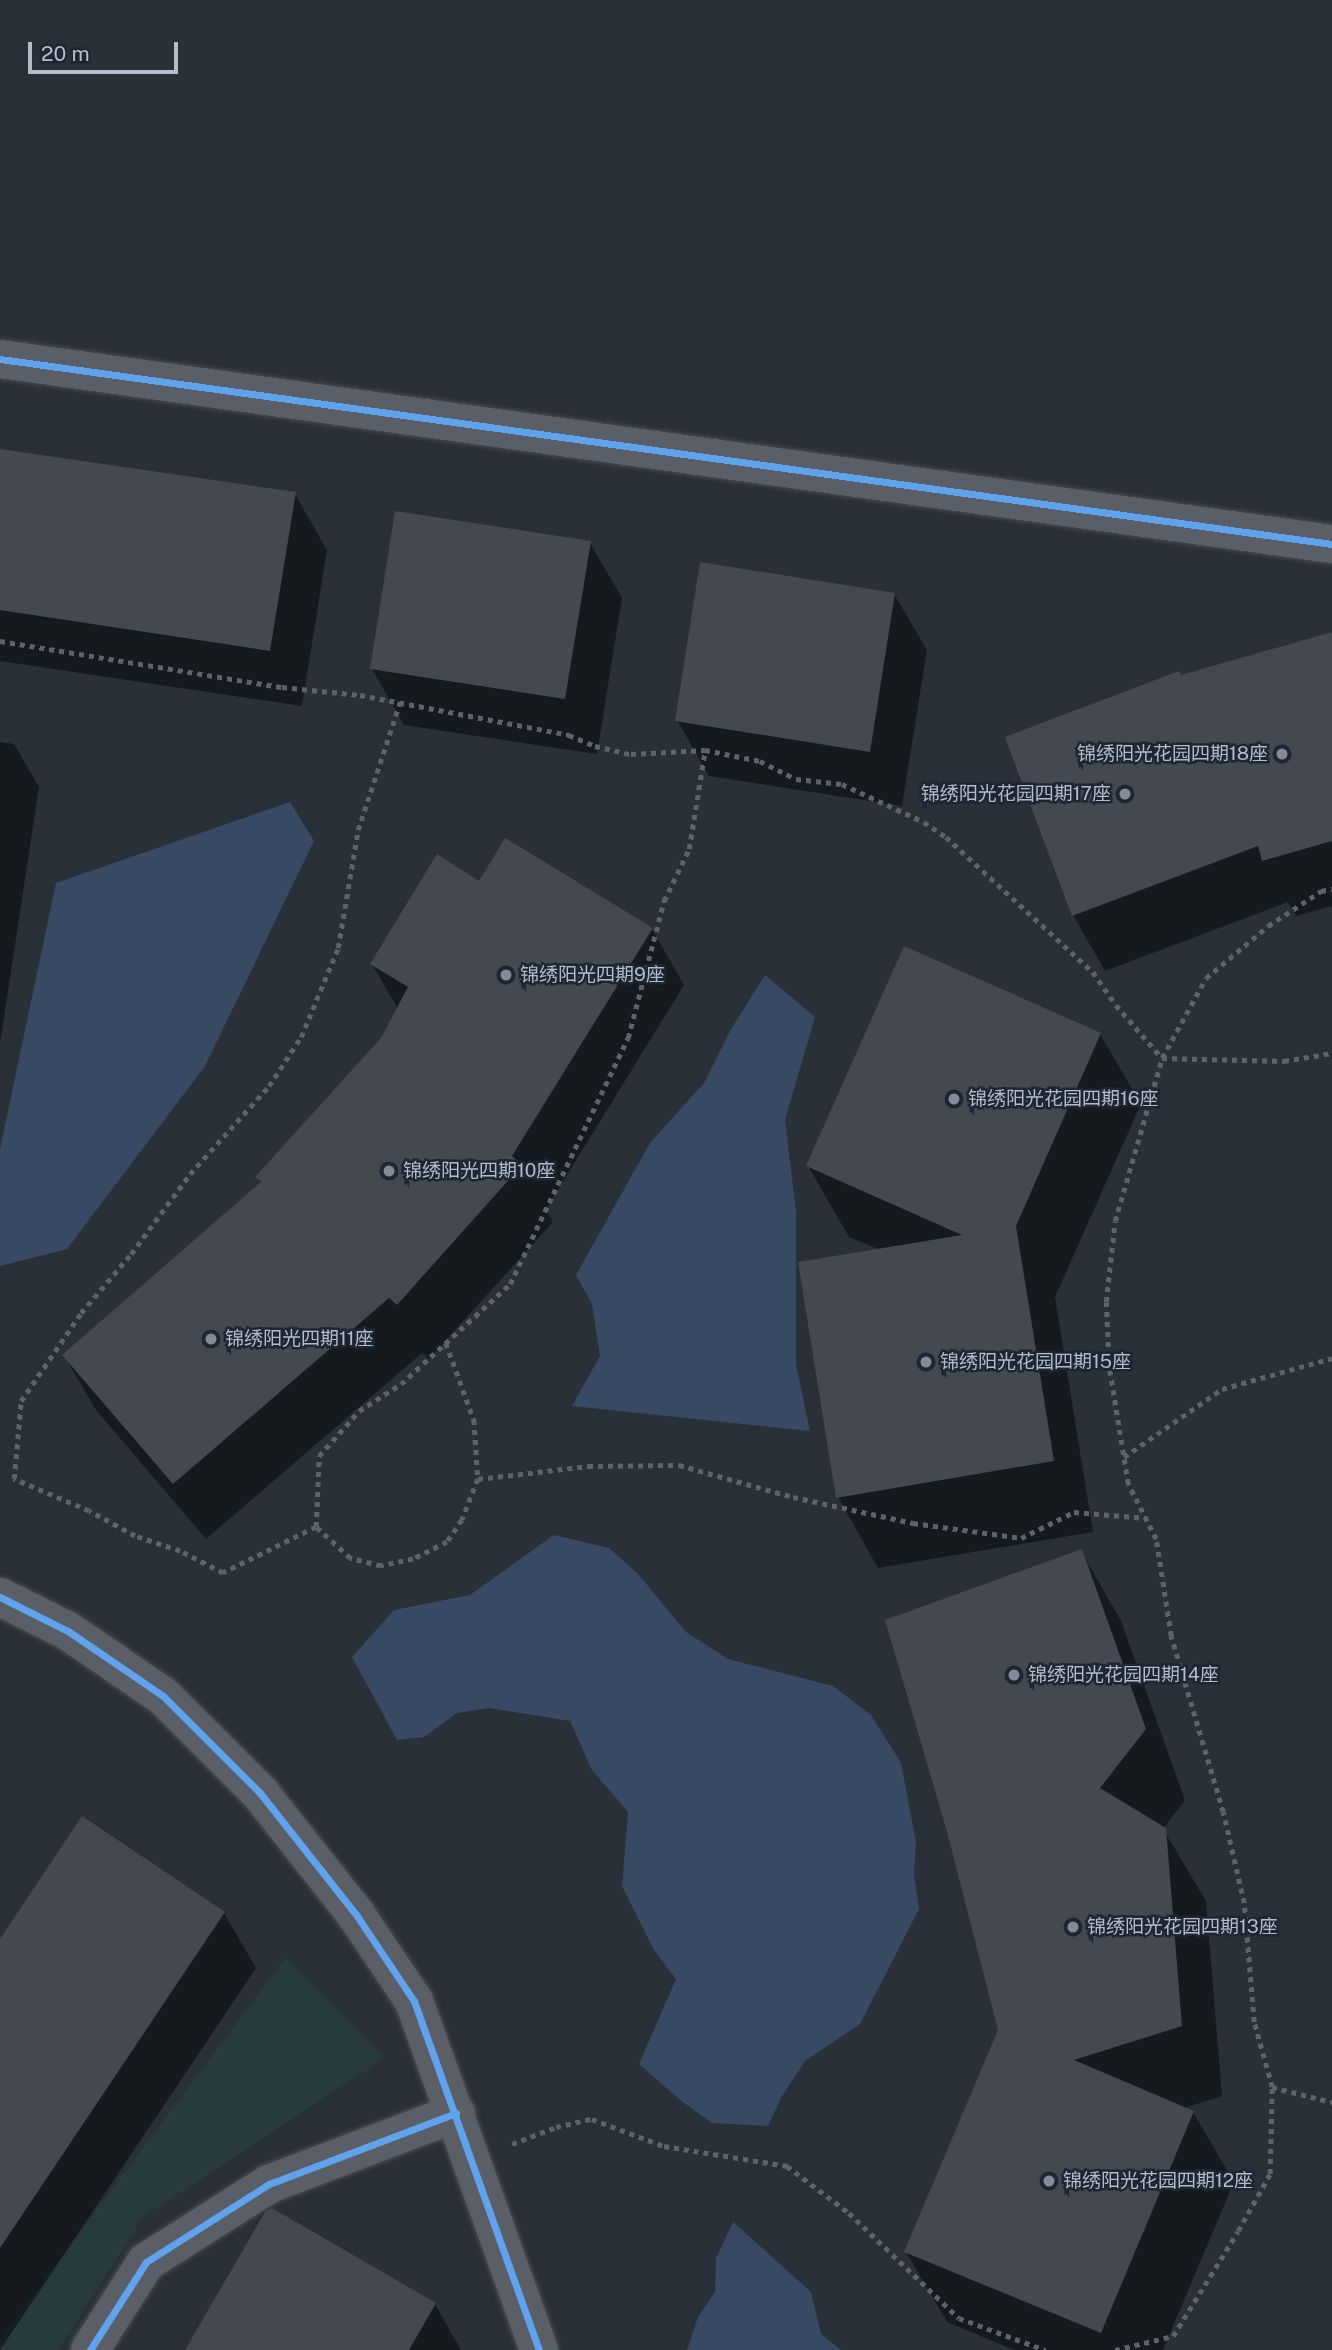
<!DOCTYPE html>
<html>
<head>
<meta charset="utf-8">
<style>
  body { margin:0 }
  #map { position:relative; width:1332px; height:2350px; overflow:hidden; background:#2a3038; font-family:"Public Sans","Noto Sans SC",sans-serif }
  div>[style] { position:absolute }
  .green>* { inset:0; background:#273a3e }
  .water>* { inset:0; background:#384963 }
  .shadow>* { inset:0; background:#0007 }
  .building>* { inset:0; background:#444950 }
  .path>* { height:4.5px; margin-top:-2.25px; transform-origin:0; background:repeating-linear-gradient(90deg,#5d636a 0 5px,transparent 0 10px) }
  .roads { filter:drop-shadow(0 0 2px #484c53) drop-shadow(0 0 2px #484c53) }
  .street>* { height:38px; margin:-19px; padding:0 19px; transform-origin:19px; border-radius:19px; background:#5a5e66 }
  .cycleway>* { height:7px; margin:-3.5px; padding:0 3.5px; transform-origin:3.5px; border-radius:3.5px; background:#60a3ed }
  .dots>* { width:19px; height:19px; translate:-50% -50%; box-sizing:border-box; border:4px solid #1d2633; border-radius:50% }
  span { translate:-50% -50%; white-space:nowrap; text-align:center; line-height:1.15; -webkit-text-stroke:5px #1d2633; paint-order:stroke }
  .poi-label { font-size:19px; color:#b4bcc9 }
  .right { translate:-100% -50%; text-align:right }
  .left { translate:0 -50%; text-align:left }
  .scale { position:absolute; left:28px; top:42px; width:150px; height:32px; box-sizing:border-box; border:4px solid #b4bcc9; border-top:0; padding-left:9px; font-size:21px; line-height:24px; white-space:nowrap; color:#b4bcc9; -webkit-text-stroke:5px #1d2633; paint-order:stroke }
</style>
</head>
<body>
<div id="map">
  <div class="green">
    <i style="clip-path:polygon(286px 1957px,385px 2058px,143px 2217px,59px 2350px,0 2350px,0 2339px)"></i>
  </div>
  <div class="water">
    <i style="clip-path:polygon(290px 802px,314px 841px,205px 1066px,67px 1249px,0 1266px,0 1149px,56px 883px)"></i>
    <i style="clip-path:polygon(765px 975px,815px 1017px,785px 1120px,796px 1211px,796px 1364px,810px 1431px,572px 1406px,600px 1356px,592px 1304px,576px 1275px,650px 1143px,704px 1083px,730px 1031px)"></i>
    <i style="clip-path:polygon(554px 1535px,609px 1548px,639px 1575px,686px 1632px,728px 1659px,833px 1686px,871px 1715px,901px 1763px,916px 1842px,914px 1874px,919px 1909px,860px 2024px,805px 2061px,781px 2098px,768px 2126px,712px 2123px,680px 2100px,639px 2064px,676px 1979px,654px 1950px,622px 1886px,628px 1812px,592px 1770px,570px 1721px,489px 1708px,457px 1713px,424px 1737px,397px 1740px,352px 1657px,394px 1610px,470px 1595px)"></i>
    <i style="clip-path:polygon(733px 2222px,811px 2292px,821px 2334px,841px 2350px,687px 2350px,698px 2317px,715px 2292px,716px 2258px)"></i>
  </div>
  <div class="shadow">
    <i style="clip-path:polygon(0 451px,295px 494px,327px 550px,302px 706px,0 661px)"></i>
    <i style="clip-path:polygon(590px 543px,622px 598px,597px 754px,404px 725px,372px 669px)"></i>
    <i style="clip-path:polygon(894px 594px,927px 650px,902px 806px,709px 776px,677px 720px)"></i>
    <i style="clip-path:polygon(1332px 633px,1332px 906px,1296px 916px,1288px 902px,1105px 971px,1073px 915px,1181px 677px)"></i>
    <i style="clip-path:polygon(0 742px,14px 744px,39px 787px,0 1044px)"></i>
    <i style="clip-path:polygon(480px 883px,652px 929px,684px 985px,546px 1209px,553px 1222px,429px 1359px,422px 1353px,206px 1539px,96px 1410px,64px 1355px,261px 1184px,257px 1177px,382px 1039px,398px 1009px,372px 964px)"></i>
    <i style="clip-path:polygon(1100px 1034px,1141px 1104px,1055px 1297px,1093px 1532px,878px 1568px,838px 1497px,880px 1250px,849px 1237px,808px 1166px)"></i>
    <i style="clip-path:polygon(1081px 1551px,1121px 1621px,1185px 1800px,1163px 1829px,1206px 1901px,1222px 2096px,1184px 2108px,1193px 2112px,1234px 2182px,1163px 2350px,1014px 2350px,947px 2322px,906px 2252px,1000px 2030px)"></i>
    <i style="clip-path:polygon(224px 1913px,256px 1968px,0 2350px,0 1942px)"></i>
    <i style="clip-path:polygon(435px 2304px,461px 2350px,188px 2350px)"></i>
  </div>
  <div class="building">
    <i style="clip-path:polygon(0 449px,296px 492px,270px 651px,0 610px)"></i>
    <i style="clip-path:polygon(395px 511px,591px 541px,565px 699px,370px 669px)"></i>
    <i style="clip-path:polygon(700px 562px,895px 593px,870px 752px,675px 721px)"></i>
    <i style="clip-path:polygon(1332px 632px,1332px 841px,1262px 861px,1258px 846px,1072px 916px,1005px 737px,1179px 671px,1181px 675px)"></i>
    <i style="clip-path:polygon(505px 838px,653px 928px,512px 1156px,522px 1165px,397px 1305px,389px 1298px,173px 1484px,62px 1355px,261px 1182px,255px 1177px,381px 1038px,408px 987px,370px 964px,437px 854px,479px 881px)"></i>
    <i style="clip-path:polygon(904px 946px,1101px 1033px,1016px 1226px,1054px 1461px,836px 1498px,798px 1262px,962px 1235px,806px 1166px)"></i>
    <i style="clip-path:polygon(1082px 1549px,1146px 1729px,1100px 1788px,1166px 1828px,1182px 2026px,1074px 2060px,1194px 2111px,1101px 2333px,904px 2252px,998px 2030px,946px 1828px,885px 1620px)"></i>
    <i style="clip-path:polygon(82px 1816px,225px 1912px,0 2248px,0 1939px)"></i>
    <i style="clip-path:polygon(272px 2208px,436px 2303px,409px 2350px,185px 2350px,265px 2212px)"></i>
  </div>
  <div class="path">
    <i style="left:0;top:641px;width:286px;rotate:9.3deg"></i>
    <i style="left:282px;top:687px;width:78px;rotate:5.9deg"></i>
    <i style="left:360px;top:695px;width:213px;rotate:10.8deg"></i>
    <i style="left:569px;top:735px;width:28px;rotate:23deg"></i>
    <i style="left:595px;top:746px;width:37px;rotate:13deg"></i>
    <i style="left:631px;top:754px;width:74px;rotate:-3.1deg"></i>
    <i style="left:705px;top:750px;width:56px;rotate:11.3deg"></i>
    <i style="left:760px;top:761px;width:40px;rotate:26.6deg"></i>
    <i style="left:796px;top:779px;width:46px;rotate:6.2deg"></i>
    <i style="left:842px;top:784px;width:90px;rotate:24.9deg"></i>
    <i style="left:924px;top:822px;width:27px;rotate:34deg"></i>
    <i style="left:946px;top:837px;width:200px;rotate:42.6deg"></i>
    <i style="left:1093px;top:972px;width:40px;rotate:55.1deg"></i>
    <i style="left:1116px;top:1005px;width:70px;rotate:49deg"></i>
    <i style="left:1162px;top:1058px;width:122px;rotate:1.4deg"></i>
    <i style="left:1284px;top:1061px;width:49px;rotate:-9.5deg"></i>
    <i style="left:446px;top:1343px;width:82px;rotate:70deg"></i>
    <i style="left:474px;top:1420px;width:59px;rotate:86.1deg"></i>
    <i style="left:478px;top:1479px;width:44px;rotate:111.3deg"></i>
    <i style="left:462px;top:1520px;width:27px;rotate:124deg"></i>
    <i style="left:447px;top:1542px;width:38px;rotate:153deg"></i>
    <i style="left:413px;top:1559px;width:33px;rotate:168deg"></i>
    <i style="left:381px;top:1566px;width:32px;rotate:-166deg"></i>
    <i style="left:350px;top:1558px;width:46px;rotate:-137.6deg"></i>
    <i style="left:316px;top:1527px;width:71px;rotate:-87.6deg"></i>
    <i style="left:319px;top:1456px;width:60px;rotate:-48.4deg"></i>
    <i style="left:359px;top:1411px;width:50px;rotate:-32.7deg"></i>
    <i style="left:401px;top:1384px;width:148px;rotate:-42.5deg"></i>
    <i style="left:510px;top:1284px;width:273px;rotate:-64.4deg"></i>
    <i style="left:628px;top:1038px;width:142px;rotate:-75.3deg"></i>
    <i style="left:664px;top:901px;width:58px;rotate:-64.3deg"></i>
    <i style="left:689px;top:849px;width:100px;rotate:-80.8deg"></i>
    <i style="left:1124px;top:1457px;width:119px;rotate:-34.8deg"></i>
    <i style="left:1222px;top:1389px;width:114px;rotate:-15.7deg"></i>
    <i style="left:478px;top:1479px;width:111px;rotate:-6.7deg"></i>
    <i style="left:588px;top:1466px;width:91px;rotate:-0.6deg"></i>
    <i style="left:679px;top:1465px;width:118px;rotate:15.7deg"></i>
    <i style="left:793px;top:1497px;width:123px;rotate:12.2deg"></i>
    <i style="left:913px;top:1523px;width:109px;rotate:7.9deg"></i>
    <i style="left:1021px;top:1538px;width:59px;rotate:-26.1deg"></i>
    <i style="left:1074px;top:1512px;width:72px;rotate:4.8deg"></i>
    <i style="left:316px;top:1527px;width:104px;rotate:153.7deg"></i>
    <i style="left:223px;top:1573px;width:48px;rotate:-152.9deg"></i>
    <i style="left:180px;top:1551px;width:47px;rotate:-161.6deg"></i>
    <i style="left:135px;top:1536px;width:52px;rotate:-151.5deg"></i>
    <i style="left:89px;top:1511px;width:82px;rotate:-156.9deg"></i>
    <i style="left:14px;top:1479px;width:78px;rotate:-84.9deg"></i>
    <i style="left:21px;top:1401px;width:107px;rotate:-55.7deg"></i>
    <i style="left:81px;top:1313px;width:77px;rotate:-49.7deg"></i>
    <i style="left:131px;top:1254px;width:99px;rotate:-53.6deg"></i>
    <i style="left:190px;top:1174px;width:118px;rotate:-48.1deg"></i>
    <i style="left:269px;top:1086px;width:59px;rotate:-56.9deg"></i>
    <i style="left:301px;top:1037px;width:96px;rotate:-67.4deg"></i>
    <i style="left:338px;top:948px;width:120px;rotate:-80.4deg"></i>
    <i style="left:358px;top:830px;width:135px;rotate:-71.8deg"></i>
    <i style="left:1272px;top:2087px;width:62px;rotate:14deg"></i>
    <i style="left:512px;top:2144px;width:47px;rotate:-21.1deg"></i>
    <i style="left:556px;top:2127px;width:37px;rotate:-13deg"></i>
    <i style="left:592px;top:2119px;width:77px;rotate:20.6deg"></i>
    <i style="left:664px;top:2146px;width:125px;rotate:9.2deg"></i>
    <i style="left:787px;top:2166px;width:78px;rotate:37.2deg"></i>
    <i style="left:849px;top:2213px;width:152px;rotate:43.7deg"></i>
    <i style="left:959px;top:2318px;width:92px;rotate:20.4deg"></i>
    <i style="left:1115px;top:2350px;width:60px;rotate:-13.6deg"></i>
    <i style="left:1173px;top:2336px;width:123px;rotate:-58.2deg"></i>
    <i style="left:1238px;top:2231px;width:65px;rotate:-60.7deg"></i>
    <i style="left:1270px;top:2174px;width:87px;rotate:-88.7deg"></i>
    <i style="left:1272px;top:2087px;width:67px;rotate:-105.5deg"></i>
    <i style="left:1254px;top:2022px;width:119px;rotate:-94.8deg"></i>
    <i style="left:1244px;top:1903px;width:93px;rotate:-103deg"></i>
    <i style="left:1223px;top:1812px;width:184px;rotate:-106.5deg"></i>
    <i style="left:1171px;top:1636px;width:98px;rotate:-98.8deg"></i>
    <i style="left:1156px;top:1539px;width:62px;rotate:-117deg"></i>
    <i style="left:1128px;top:1484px;width:119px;rotate:-99.2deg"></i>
    <i style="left:1109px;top:1367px;width:65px;rotate:-92.6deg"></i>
    <i style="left:1106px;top:1302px;width:81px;rotate:-83.7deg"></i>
    <i style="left:1115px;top:1221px;width:170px;rotate:-73.9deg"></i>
    <i style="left:1162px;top:1058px;width:91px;rotate:-61.2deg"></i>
    <i style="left:1206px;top:978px;width:81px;rotate:-40deg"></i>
    <i style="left:1268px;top:926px;width:64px;rotate:-33.4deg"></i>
    <i style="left:1321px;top:891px;width:11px;rotate:-10deg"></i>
  </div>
  <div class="roads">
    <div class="street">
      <i style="left:0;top:359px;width:1345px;rotate:7.91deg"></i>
      <i style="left:0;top:1597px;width:76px;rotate:26.6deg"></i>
      <i style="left:68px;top:1631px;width:115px;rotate:34.4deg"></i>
      <i style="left:163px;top:1696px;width:137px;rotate:45deg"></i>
      <i style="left:260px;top:1793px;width:157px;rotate:51.7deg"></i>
      <i style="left:357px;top:1916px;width:102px;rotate:56.2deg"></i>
      <i style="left:414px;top:2001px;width:371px;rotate:70.3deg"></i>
      <i style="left:90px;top:2350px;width:104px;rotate:-57.5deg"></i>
      <i style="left:146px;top:2262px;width:146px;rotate:-32.4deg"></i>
      <i style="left:269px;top:2184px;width:200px;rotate:-20.8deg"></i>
    </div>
  </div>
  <div class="cycleway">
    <i style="left:0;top:359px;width:1345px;rotate:7.91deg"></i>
    <i style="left:0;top:1597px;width:76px;rotate:26.6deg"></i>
    <i style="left:68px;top:1631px;width:115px;rotate:34.4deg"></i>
    <i style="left:163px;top:1696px;width:137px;rotate:45deg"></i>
    <i style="left:260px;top:1793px;width:157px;rotate:51.7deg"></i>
    <i style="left:357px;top:1916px;width:102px;rotate:56.2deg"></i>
    <i style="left:414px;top:2001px;width:371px;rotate:70.3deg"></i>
    <i style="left:90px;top:2350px;width:104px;rotate:-57.5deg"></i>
    <i style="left:146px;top:2262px;width:146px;rotate:-32.4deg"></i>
    <i style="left:269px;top:2184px;width:200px;rotate:-20.8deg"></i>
  </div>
  <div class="dots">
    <i style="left:1282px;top:754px;background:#848b96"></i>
    <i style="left:1125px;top:794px;background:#848b96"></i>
    <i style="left:506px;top:975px;background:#848b96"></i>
    <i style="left:954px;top:1099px;background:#848b96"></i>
    <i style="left:389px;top:1171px;background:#848b96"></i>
    <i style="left:211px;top:1339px;background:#848b96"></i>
    <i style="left:926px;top:1362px;background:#848b96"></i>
    <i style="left:1014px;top:1675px;background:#848b96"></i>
    <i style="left:1073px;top:1927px;background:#848b96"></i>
    <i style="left:1049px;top:2181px;background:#848b96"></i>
  </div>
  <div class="poi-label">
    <span class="right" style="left:1268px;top:754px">锦绣阳光花园四期18座</span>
    <span class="right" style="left:1111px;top:794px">锦绣阳光花园四期17座</span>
    <span class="left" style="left:520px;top:975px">锦绣阳光四期9座</span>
    <span class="left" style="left:968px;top:1099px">锦绣阳光花园四期16座</span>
    <span class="left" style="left:403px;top:1171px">锦绣阳光四期10座</span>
    <span class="left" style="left:225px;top:1339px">锦绣阳光四期11座</span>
    <span class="left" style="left:940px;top:1362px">锦绣阳光花园四期15座</span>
    <span class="left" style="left:1028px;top:1675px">锦绣阳光花园四期14座</span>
    <span class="left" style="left:1087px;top:1927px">锦绣阳光花园四期13座</span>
    <span class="left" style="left:1063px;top:2181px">锦绣阳光花园四期12座</span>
  </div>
  <div class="scale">20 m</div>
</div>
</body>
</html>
